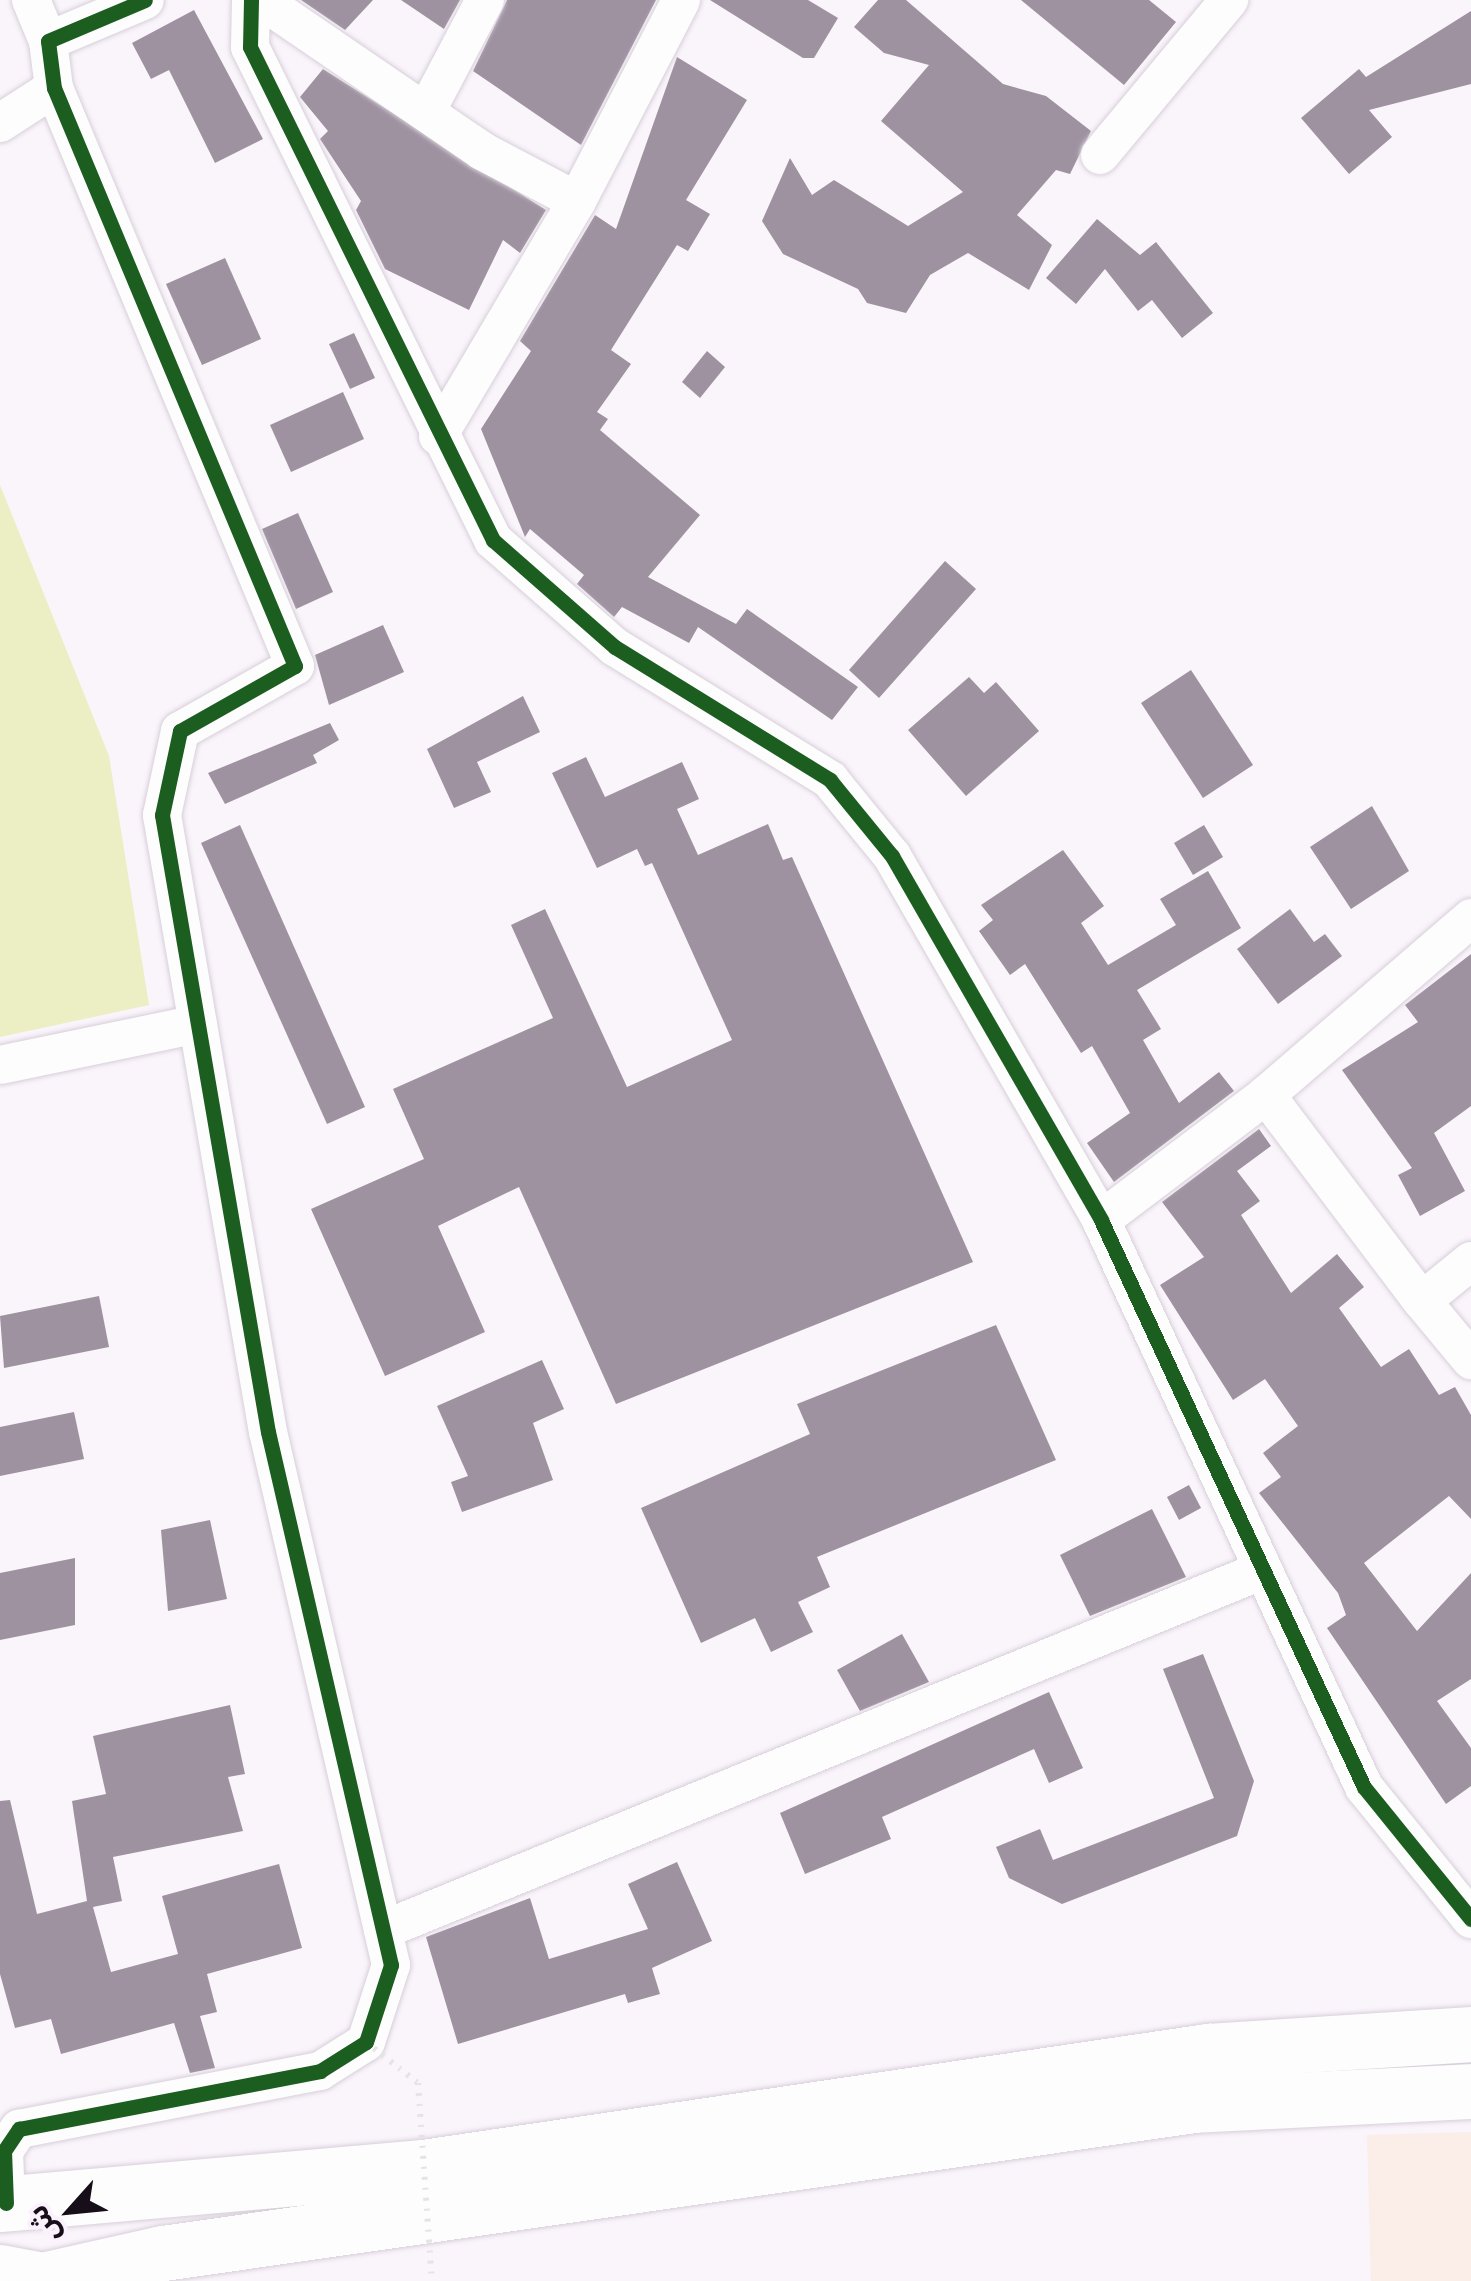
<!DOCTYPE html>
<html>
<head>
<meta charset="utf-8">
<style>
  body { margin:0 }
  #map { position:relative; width:1471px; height:2281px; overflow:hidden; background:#faf4fb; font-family:"Asap Condensed","Noto Sans Arabic",sans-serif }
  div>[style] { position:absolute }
  .commercial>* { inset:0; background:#fbede8 }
  .green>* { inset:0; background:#eceec4 }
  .building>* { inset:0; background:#9e92a0 }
  .roads { filter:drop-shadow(0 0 2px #d7cfd9) drop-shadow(0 0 2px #d7cfd9) }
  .minor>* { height:38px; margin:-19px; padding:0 19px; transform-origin:19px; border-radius:19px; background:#fefdfe }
  .highway>* { height:55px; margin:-27.5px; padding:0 27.5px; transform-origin:27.5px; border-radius:27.5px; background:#fefdfe }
  .path-bridge>* { height:6px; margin-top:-3px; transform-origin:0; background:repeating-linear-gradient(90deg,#e5e3e5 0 2.5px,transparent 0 10.5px) }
  .cycleway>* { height:15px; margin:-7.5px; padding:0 7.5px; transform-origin:7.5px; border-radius:7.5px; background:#1b5e20 }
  span { translate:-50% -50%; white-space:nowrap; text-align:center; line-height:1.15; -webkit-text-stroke:10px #fcf1fe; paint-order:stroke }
  .north { position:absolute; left:20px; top:2161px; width:100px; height:100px; -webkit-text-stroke:8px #fcf1fe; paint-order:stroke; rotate:243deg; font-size:28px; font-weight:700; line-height:40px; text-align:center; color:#160e18 }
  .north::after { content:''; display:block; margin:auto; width:35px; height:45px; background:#160e18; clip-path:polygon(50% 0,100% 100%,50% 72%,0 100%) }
</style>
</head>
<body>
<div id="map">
  <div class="commercial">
    <i style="clip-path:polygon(1471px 2132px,1471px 2281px,1371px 2281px,1367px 2135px)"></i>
  </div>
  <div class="green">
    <i style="clip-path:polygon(0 485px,109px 756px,149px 1005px,0 1037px)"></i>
  </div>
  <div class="building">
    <i style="clip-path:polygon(301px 0,373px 0,345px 30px)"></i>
    <i style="clip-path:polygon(401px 0,460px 0,444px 29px)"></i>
    <i style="clip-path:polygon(507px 0,656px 0,581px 145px,473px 71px)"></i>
    <i style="clip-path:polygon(710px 0,808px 0,838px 18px,814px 58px,803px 58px)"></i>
    <i style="clip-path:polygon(878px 0,906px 0,1003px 84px,1046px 96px,1091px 131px,1070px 174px,1056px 170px,1017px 215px,1052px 245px,1029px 290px,968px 253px,930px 275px,906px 313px,867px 303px,858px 289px,783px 254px,762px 221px,790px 158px,812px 195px,834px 180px,908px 226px,963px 192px,881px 121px,929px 65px,884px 53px,854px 27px)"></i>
    <i style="clip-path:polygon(1021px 0,1149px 0,1176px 22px,1124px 85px)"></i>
    <i style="clip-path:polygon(194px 10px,263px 139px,215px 163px,169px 70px,151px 79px,132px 43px)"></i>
    <i style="clip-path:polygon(1471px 11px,1471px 84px,1369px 110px,1392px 137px,1349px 174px,1301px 118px,1359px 69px,1366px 77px)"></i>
    <i style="clip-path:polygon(677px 57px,747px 100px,686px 200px,710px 214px,688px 251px,677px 245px,611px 350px,631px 364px,597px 412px,608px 419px,600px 430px,700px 515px,648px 577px,736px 624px,747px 609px,858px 687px,832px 720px,698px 627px,689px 643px,622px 607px,614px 617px,577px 584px,584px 575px,530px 529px,525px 537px,481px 429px,531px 351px,520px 341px,595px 215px,616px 229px)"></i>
    <i style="clip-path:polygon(323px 69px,546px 210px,520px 253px,503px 240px,469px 310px,385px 269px,356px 210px,361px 201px,320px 139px,328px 131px,300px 97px)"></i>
    <i style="clip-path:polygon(1097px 219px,1140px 255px,1156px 242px,1213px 313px,1182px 338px,1152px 300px,1138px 311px,1105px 269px,1076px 304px,1046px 278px)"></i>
    <i style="clip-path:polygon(225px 258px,261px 339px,202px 365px,166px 284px)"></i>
    <i style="clip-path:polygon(354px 333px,375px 378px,350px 389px,329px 344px)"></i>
    <i style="clip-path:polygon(707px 351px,725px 367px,700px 398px,682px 382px)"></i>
    <i style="clip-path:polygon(343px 392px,364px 439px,291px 472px,270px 425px)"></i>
    <i style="clip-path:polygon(298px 513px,333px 592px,296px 609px,262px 529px)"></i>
    <i style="clip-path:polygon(945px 561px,976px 589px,879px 698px,849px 670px)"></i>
    <i style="clip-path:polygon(383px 625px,404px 672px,329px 705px,315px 655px)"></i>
    <i style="clip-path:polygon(1191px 670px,1253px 765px,1203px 798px,1141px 703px)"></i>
    <i style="clip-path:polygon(969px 677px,984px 693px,996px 682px,1039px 731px,966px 796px,908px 730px)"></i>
    <i style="clip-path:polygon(523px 696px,540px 732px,477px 762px,491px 792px,454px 808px,427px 749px)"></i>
    <i style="clip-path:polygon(330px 723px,339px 740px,313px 755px,317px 763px,225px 804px,208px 773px)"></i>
    <i style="clip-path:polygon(586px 757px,605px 797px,682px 762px,699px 799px,677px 809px,698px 855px,768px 824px,783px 860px,792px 857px,973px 1262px,616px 1404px,519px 1187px,438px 1226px,485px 1332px,385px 1376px,311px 1209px,424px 1159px,393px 1089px,553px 1018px,511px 925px,545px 909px,627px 1087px,732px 1040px,652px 863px,645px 866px,637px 849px,597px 868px,552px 773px)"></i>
    <i style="clip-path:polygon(1372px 806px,1409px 871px,1351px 909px,1310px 847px)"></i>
    <i style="clip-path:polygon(240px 825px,365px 1107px,327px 1124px,201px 843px)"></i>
    <i style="clip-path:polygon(1204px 825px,1223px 857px,1193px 875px,1174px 843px)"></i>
    <i style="clip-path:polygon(1063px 850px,1104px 906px,1081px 923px,1108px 965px,1176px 925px,1160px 899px,1208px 871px,1241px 928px,1137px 990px,1161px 1029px,1143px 1040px,1179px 1103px,1219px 1072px,1234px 1091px,1114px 1182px,1087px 1143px,1130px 1113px,1092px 1046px,1081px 1053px,1025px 964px,1010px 975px,979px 931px,993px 920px,981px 905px)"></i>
    <i style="clip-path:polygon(1290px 909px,1314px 942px,1325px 934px,1342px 956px,1278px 1004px,1237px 949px)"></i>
    <i style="clip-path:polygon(1471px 954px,1471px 1106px,1434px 1133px,1465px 1191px,1420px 1216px,1398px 1175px,1412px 1168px,1342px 1070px,1418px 1022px,1405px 1005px)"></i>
    <i style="clip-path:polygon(1259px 1129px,1271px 1146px,1237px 1171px,1260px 1201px,1241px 1215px,1291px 1293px,1337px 1254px,1364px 1287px,1339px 1308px,1381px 1367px,1409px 1349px,1439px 1395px,1455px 1387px,1471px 1415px,1471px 1519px,1449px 1496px,1364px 1563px,1417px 1631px,1471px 1573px,1471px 1679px,1437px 1701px,1471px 1748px,1471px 1786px,1446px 1804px,1327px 1628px,1346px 1615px,1338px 1593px,1259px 1493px,1281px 1477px,1263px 1453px,1298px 1426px,1265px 1379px,1233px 1400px,1160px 1285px,1204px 1257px,1162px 1202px)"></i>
    <i style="clip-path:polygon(99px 1296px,109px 1347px,4px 1368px,0 1316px)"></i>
    <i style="clip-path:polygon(996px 1325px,1056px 1460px,817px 1557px,830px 1587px,798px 1602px,813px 1632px,771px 1652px,755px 1618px,701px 1643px,641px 1508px,810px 1434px,797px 1404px)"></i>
    <i style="clip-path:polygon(542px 1360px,564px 1409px,533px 1423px,553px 1480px,462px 1512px,451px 1482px,468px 1476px,437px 1406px)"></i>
    <i style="clip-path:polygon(74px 1412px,84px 1459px,0 1476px,0 1427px)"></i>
    <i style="clip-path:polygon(1189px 1485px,1201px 1508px,1179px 1520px,1167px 1497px)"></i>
    <i style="clip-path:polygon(1152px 1509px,1186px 1577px,1090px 1616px,1060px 1555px)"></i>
    <i style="clip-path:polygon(210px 1520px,227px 1599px,168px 1611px,161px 1530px)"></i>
    <i style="clip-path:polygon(75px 1558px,75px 1625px,0 1640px,0 1573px)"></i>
    <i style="clip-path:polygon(902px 1634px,929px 1682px,860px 1711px,837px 1670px)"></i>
    <i style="clip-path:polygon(1203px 1654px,1254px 1781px,1237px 1836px,1062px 1904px,1009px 1878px,996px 1847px,1040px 1829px,1053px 1860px,1214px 1798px,1163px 1669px)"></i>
    <i style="clip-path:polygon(1049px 1692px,1083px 1768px,1049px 1783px,1034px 1749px,882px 1817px,891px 1839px,805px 1874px,780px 1813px)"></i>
    <i style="clip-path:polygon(230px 1705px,245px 1774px,228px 1777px,243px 1831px,113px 1857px,122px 1901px,93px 1907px,111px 1972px,178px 1954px,162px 1896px,279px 1864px,302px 1948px,207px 1974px,217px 2012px,200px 2016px,215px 2068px,190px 2073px,174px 2023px,61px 2054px,51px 2019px,15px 2028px,0 1974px,0 1801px,10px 1800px,37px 1914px,87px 1901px,72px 1801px,106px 1794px,93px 1736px)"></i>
    <i style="clip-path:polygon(677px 1862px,712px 1941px,652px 1968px,660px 1994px,628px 2003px,625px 1994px,458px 2044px,426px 1937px,530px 1898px,549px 1959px,648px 1929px,628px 1884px)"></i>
  </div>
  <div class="roads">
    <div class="minor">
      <i style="left:31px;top:0;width:44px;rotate:67.5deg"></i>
      <i style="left:251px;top:0;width:47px;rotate:91.2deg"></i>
      <i style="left:250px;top:47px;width:550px;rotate:63.76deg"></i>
      <i style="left:493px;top:540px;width:162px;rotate:41.3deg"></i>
      <i style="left:615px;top:647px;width:253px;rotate:31.7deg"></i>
      <i style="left:830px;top:780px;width:98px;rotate:50.8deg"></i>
      <i style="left:892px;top:856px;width:420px;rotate:60.1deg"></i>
      <i style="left:1101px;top:1220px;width:625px;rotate:65.12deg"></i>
      <i style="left:1364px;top:1787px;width:170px;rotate:51deg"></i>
      <i style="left:261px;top:0;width:268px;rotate:34.3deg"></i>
      <i style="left:482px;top:151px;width:107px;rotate:27.8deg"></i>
      <i style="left:428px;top:108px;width:122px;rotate:-62.2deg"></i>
      <i style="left:0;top:123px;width:64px;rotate:-32.9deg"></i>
      <i style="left:1100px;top:155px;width:202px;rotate:-50.2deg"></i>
      <i style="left:438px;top:436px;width:273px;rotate:-59.4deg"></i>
      <i style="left:577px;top:201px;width:226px;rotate:-62.6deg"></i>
      <i style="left:0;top:1065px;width:202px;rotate:-11.7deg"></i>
      <i style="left:1266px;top:1095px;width:258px;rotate:52.9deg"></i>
      <i style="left:1101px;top:1220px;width:207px;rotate:-37.1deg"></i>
      <i style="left:1266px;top:1095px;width:271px;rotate:-40.8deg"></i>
      <i style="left:1471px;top:1261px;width:63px;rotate:140.8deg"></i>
      <i style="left:1422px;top:1301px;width:77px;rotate:50.3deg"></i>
      <i style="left:383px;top:1930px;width:951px;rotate:-22.25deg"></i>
      <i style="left:6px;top:2203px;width:52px;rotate:-92.2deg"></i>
      <i style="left:4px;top:2151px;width:27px;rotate:-56deg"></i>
      <i style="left:19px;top:2129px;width:307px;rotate:-10.9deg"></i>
      <i style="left:320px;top:2071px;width:54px;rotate:-32.2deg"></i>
      <i style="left:366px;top:2042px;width:81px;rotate:-72deg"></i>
      <i style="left:391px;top:1965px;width:547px;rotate:-102.99deg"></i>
      <i style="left:268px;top:1432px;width:626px;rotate:-99.75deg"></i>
      <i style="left:162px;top:815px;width:86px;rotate:-77.9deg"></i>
      <i style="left:180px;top:731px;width:132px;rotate:-29.5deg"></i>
      <i style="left:295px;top:666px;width:626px;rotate:-112.63deg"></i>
      <i style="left:54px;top:88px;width:47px;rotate:-97.3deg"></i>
      <i style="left:48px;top:41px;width:105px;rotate:-22.9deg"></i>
    </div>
    <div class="highway">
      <i style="left:0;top:2204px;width:425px;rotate:-5deg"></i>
      <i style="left:423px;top:2167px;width:794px;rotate:-8.41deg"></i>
      <i style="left:1208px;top:2051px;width:264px;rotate:-3.7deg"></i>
      <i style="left:0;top:2272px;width:43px;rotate:10.8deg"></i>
      <i style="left:42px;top:2280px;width:124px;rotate:-12.6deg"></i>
      <i style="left:163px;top:2253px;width:1042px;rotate:-8.17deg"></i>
      <i style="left:1194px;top:2105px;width:277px;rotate:-2.9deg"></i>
    </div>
  </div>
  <div class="path-bridge">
    <i style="left:366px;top:2042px;width:66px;rotate:38.3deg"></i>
    <i style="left:418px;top:2083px;width:198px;rotate:86deg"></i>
  </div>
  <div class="cycleway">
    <i style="left:251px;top:0;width:47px;rotate:91.2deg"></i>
    <i style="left:250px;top:47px;width:550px;rotate:63.76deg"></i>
    <i style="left:493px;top:540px;width:162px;rotate:41.3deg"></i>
    <i style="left:615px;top:647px;width:253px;rotate:31.7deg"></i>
    <i style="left:830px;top:780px;width:98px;rotate:50.8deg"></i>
    <i style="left:892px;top:856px;width:420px;rotate:60.1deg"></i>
    <i style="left:1101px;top:1220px;width:625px;rotate:65.12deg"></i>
    <i style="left:1364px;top:1787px;width:170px;rotate:51deg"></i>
    <i style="left:6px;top:2203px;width:52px;rotate:-92.2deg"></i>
    <i style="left:4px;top:2151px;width:27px;rotate:-56deg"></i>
    <i style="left:19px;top:2129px;width:307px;rotate:-10.9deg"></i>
    <i style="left:320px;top:2071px;width:54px;rotate:-32.2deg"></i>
    <i style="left:366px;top:2042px;width:81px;rotate:-72deg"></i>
    <i style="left:391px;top:1965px;width:547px;rotate:-102.99deg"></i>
    <i style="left:268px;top:1432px;width:626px;rotate:-99.75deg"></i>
    <i style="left:162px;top:815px;width:86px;rotate:-77.9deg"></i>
    <i style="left:180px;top:731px;width:132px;rotate:-29.5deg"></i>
    <i style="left:295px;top:666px;width:626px;rotate:-112.63deg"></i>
    <i style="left:54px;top:88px;width:47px;rotate:-97.3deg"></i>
    <i style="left:48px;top:41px;width:105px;rotate:-22.9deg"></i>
  </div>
  <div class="north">ش</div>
</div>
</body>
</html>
